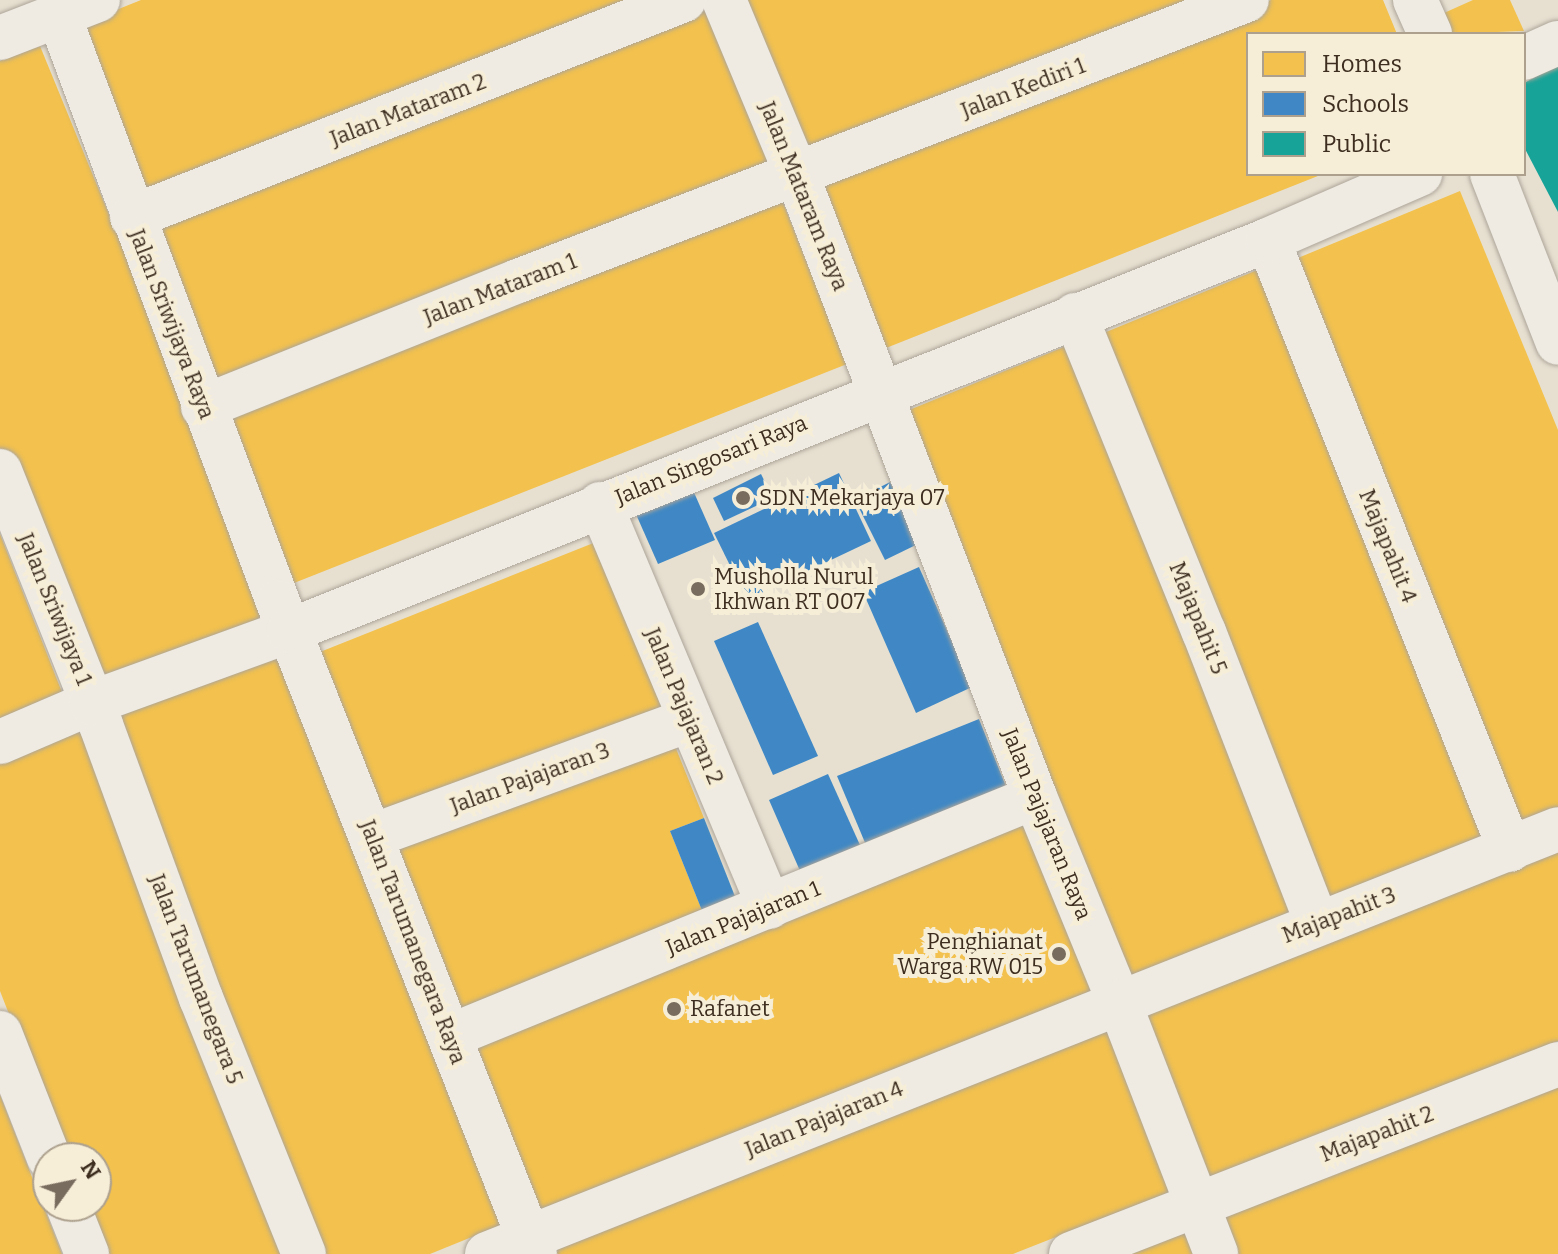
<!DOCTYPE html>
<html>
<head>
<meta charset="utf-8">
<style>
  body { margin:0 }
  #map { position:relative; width:1558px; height:1254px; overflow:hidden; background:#e7e0d1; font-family:Bitter,serif }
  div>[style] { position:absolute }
  .homes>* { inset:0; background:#f2c14e }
  .schools>* { inset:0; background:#3f88c5 }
  .public>* { inset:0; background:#17a398 }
  .roads { filter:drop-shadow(0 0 2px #ada599) drop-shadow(0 0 2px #ada599) }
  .street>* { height:44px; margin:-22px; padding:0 22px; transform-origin:22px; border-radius:22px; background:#efebe3 }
  .dots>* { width:22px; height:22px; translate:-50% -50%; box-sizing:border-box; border:4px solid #f7eed8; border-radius:50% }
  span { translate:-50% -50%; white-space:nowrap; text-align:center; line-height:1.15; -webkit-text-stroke:8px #f7eed8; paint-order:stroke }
  .street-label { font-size:22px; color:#3d2e20 }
  .poi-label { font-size:22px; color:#3d2e20 }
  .left { translate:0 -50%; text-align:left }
  .right { translate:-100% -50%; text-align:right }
  .legend { position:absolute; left:1246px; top:32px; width:280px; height:144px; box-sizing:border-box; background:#f7eed8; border:2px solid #ada18e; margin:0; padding:10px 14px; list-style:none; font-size:24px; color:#3d2e20 }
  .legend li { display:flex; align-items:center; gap:16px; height:40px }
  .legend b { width:40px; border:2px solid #ada18e }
  .north { position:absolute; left:32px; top:1142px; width:80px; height:80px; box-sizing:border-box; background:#f7eed8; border:2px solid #ada18e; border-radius:50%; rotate:57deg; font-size:22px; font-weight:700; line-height:32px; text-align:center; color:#3d2e20 }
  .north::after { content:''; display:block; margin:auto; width:28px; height:36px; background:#786c5e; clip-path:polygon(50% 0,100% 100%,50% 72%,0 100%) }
</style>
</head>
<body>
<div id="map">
  <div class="homes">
    <i style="clip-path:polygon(141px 0,632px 0,136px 198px,69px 29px)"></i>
    <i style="clip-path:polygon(734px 0,1219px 0,801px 167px)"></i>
    <i style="clip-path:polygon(1271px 0,1383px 0,1397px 34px,1248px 34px,1248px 174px,1323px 174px,871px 354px,804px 185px)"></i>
    <i style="clip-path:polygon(1473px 0,1510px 0,1524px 31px,1443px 34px,1435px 17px)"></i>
    <i style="clip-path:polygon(710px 3px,777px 171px,214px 395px,147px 227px)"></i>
    <i style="clip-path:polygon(40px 46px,274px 617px,96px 690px,0 457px,0 61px)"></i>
    <i style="clip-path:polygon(1460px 191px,1558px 430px,1558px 818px,1516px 835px,1281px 265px)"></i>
    <i style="clip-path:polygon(780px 195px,847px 364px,284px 587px,217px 419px)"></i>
    <i style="clip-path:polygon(1267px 266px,1503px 836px,1324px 909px,1089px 339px)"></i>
    <i style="clip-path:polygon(1071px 344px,1306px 915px,1127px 987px,892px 417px)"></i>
    <i style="clip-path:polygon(0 534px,67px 705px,0 731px)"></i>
    <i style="clip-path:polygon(596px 542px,663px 711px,388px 821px,320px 652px)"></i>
    <i style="clip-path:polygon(281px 648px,516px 1219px,430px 1254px,322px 1254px,102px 721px)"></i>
    <i style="clip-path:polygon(86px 724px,291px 1254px,102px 1254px,83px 1206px,96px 1206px,96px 1158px,65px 1158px,0 991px,0 758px)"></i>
    <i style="clip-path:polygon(671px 736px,704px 818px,670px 831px,705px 918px,462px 1014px,395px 845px)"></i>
    <i style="clip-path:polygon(1030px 820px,1098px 989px,534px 1212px,467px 1044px)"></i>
    <i style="clip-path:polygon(1558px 845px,1558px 1041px,1208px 1180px,1140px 1012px)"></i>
    <i style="clip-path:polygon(1110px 1020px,1178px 1189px,1013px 1254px,551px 1254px,547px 1244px)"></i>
    <i style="clip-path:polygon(1558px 1074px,1558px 1254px,1237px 1254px,1219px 1209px)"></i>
    <i style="clip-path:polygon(0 1095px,50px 1223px,62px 1254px,0 1254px)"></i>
    <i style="clip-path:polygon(1183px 1222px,1196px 1254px,1105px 1254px)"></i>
  </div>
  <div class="schools">
    <i style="clip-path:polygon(839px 473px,871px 541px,747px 600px,714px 533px)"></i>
    <i style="clip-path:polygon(761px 474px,773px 498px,724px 521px,713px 498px)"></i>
    <i style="clip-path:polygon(890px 482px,920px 543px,885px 560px,855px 500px)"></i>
    <i style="clip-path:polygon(692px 488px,715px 540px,658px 564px,635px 512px)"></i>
    <i style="clip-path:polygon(919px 567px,972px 687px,916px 713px,863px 592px)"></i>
    <i style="clip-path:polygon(758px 622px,818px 756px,773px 775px,714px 641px)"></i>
    <i style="clip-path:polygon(979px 719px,1007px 789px,866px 845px,837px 776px)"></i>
    <i style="clip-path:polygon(828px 774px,864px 854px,804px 880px,769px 800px)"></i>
    <i style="clip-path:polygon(704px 818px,738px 904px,705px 918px,670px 831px)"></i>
  </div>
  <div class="public">
    <i style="clip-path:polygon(1558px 65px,1558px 212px,1524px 147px,1524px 83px)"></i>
  </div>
  <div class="roads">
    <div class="street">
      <i style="left:724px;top:0;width:190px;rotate:67.4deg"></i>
      <i style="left:797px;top:175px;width:666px;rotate:69.06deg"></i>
      <i style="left:1035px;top:797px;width:222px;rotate:67.7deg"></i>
      <i style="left:1119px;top:1002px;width:270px;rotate:68.9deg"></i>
      <i style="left:1415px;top:0;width:37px;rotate:66deg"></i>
      <i style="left:59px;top:16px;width:626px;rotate:69.51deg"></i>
      <i style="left:278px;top:602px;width:701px;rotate:68.49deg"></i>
      <i style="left:0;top:38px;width:105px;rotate:-21.2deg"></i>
      <i style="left:1524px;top:58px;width:37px;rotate:-24deg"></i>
      <i style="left:1492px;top:174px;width:181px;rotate:68.7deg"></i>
      <i style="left:132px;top:217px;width:593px;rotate:-21.46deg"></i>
      <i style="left:1268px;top:240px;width:656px;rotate:68.36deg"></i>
      <i style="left:1075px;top:315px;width:342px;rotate:67.9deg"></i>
      <i style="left:1204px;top:632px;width:312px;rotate:68.8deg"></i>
      <i style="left:203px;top:407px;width:339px;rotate:-21.8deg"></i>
      <i style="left:518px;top:281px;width:781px;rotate:-21.08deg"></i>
      <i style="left:0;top:471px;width:273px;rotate:68.3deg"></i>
      <i style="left:101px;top:725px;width:291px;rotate:69.9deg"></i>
      <i style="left:201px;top:998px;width:276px;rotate:68.1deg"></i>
      <i style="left:600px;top:504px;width:437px;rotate:67.2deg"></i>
      <i style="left:0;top:742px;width:99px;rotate:-23.2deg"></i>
      <i style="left:91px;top:703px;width:211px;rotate:-20deg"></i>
      <i style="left:289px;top:631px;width:1054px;rotate:-21.77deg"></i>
      <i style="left:1268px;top:240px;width:166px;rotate:-23.5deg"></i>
      <i style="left:372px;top:836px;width:338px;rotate:-20.1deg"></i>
      <i style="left:0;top:1033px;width:134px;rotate:68.6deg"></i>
      <i style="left:450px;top:1036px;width:632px;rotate:-22.22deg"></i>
      <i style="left:68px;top:1206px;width:52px;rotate:68.4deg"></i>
      <i style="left:487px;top:1254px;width:1152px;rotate:-21.64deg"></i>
      <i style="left:1071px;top:1254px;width:523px;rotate:-21.31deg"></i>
    </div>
  </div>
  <div class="dots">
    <i style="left:743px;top:498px;background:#786c5e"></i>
    <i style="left:698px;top:589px;background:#786c5e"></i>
    <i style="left:1059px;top:954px;background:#786c5e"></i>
    <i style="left:674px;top:1009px;background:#786c5e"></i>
  </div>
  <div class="street-label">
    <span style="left:1023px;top:88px;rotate:-21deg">Jalan Kediri 1</span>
    <span style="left:408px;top:110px;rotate:-21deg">Jalan Mataram 2</span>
    <span style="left:804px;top:196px;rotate:68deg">Jalan Mataram Raya</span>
    <span style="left:500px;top:289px;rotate:-21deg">Jalan Mataram 1</span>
    <span style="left:172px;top:324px;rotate:69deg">Jalan Sriwijaya Raya</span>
    <span style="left:711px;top:460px;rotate:-22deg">Jalan Singosari Raya</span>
    <span style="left:1388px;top:546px;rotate:68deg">Majapahit 4</span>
    <span style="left:55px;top:609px;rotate:68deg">Jalan Sriwijaya 1</span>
    <span style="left:1198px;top:618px;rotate:68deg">Majapahit 5</span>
    <span style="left:684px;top:706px;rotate:67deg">Jalan Pajajaran 2</span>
    <span style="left:530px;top:778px;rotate:-20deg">Jalan Pajajaran 3</span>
    <span style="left:1047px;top:824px;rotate:68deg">Jalan Pajajaran Raya</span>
    <span style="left:1339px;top:915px;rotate:-21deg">Majapahit 3</span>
    <span style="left:743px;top:918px;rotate:-22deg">Jalan Pajajaran 1</span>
    <span style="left:413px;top:942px;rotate:69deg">Jalan Tarumanegara Raya</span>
    <span style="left:196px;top:979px;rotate:69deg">Jalan Tarumanegara 5</span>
    <span style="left:824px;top:1119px;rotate:-22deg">Jalan Pajajaran 4</span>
    <span style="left:1377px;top:1134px;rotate:-21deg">Majapahit 2</span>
  </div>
  <div class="poi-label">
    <span class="left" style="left:759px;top:498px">SDN Mekarjaya 07</span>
    <span class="left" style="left:714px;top:589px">Musholla Nurul<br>Ikhwan RT 007</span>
    <span class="right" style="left:1043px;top:954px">Penghianat<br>Warga RW 015</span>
    <span class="left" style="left:690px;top:1009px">Rafanet</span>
  </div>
  <ul class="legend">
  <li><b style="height:22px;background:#f2c14e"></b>Homes</li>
  <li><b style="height:22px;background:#3f88c5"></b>Schools</li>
  <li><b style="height:22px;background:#17a398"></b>Public</li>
  </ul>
  <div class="north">N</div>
</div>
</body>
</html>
